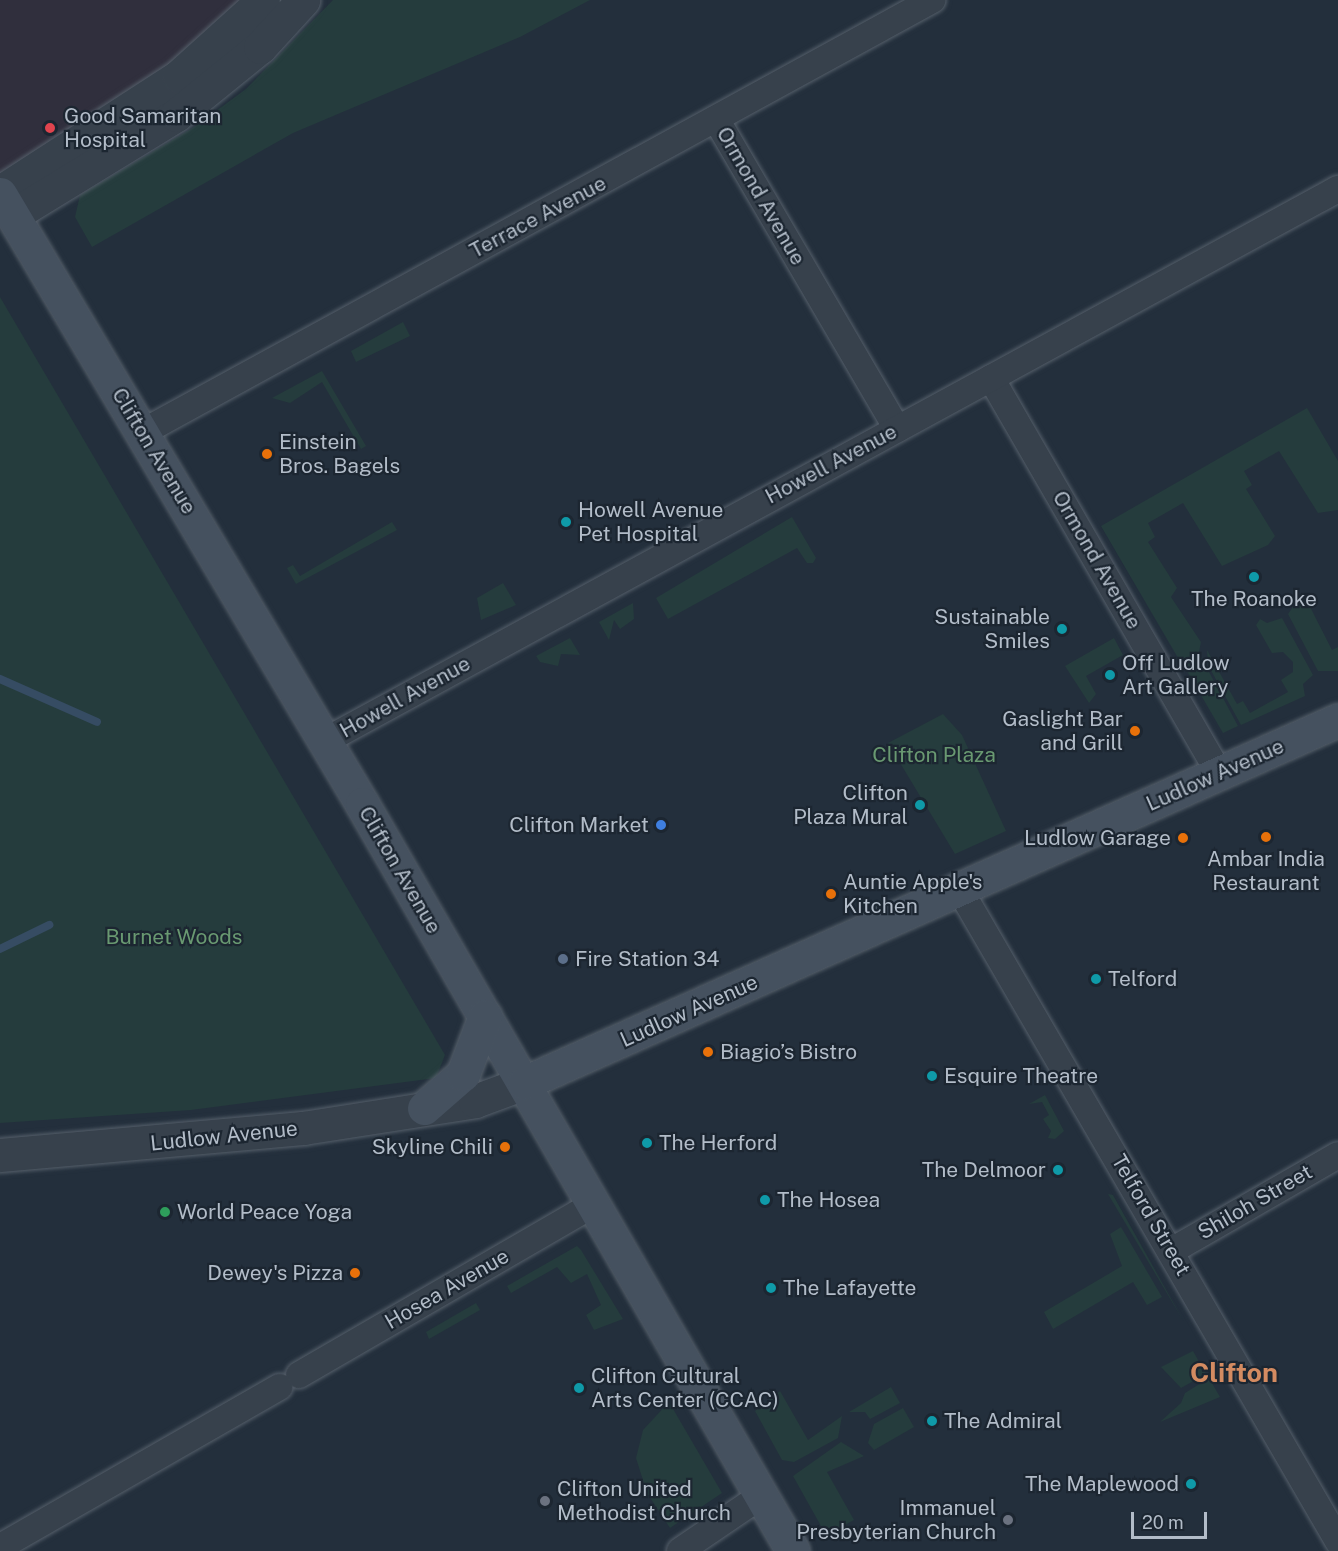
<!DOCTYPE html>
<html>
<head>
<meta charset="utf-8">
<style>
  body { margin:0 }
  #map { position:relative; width:1338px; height:1551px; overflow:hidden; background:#232f3c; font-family:"Public Sans",sans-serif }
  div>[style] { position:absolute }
  .medical>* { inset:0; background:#302f3d }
  .green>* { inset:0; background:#253c3d }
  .stream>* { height:8px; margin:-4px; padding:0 4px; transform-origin:4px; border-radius:4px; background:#364c63 }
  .roads { filter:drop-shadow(0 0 2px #555f6a) drop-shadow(0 0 2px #555f6a) }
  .minor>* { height:26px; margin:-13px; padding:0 13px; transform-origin:13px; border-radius:13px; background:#37414c }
  .tertiary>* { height:33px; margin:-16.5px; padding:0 16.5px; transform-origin:16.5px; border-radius:16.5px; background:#37414c }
  .secondary>* { height:33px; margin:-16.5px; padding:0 16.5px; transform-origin:16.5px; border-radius:16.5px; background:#45515f }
  .dots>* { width:16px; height:16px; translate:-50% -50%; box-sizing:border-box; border:3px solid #1c2631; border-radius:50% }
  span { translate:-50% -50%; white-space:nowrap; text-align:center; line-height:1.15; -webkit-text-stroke:4.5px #1c2631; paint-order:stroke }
  .poi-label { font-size:21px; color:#b2bcc8 }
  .left { translate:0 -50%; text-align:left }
  .right { translate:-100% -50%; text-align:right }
  .street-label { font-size:21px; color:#b2bcc8 }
  .park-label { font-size:21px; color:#699971 }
  .district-label { font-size:27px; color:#d48b61; font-weight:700 }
  .scale { position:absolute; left:1131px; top:1512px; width:76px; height:27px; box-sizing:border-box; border:3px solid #b2bcc8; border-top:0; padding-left:8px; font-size:18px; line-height:21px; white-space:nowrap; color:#b2bcc8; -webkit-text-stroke:4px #1c2631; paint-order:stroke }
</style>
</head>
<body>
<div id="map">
  <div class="medical">
    <i style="clip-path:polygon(0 0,263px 0,0 192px)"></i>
  </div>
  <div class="green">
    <i style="clip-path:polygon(333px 0,590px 0,520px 37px,293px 133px,92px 247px,75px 217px,80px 195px,194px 127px,246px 89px)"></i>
    <i style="clip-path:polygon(0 297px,445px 1055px,436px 1078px,191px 1110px,0 1123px)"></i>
    <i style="clip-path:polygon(403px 322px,410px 336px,356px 362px,351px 351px)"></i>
    <i style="clip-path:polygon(322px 371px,366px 446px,361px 449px,322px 382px,290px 403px,272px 398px)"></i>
    <i style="clip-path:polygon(1307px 408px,1338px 461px,1338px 510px,1318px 513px,1279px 451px,1244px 471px,1252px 485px,1246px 489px,1275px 536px,1268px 545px,1222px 566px,1183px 503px,1148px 523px,1155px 537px,1148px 542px,1177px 588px,1171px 597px,1201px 642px,1199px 652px,1181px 663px,1101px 526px)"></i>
    <i style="clip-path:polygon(792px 517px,816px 558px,813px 563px,807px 563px,797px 548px,668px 619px,656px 598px)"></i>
    <i style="clip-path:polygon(392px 522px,397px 530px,296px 584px,287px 568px,293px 565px,300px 576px)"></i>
    <i style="clip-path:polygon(503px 583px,516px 605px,481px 620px,477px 598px)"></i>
    <i style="clip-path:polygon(1300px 597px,1305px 597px,1332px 650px,1338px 647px,1338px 671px,1318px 671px,1288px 614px)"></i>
    <i style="clip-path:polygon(633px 603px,634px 619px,620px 629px,614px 620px,609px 640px,599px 622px)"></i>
    <i style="clip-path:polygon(1282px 618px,1313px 675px,1303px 684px,1305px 696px,1241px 725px,1208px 665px,1207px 650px,1237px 704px,1243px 701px,1250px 713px,1288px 692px,1281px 680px,1293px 672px,1293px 662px,1283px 652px,1272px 653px,1256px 625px,1260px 619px,1267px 623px)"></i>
    <i style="clip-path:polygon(570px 638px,580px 655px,561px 654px,558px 666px,540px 662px,536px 656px)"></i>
    <i style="clip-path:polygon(1114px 638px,1123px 655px,1086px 676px,1096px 694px,1089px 703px,1065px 666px)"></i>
    <i style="clip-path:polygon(1201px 657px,1238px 726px,1223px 733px,1184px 666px)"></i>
    <i style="clip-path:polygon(943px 714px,962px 735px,1006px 831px,955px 854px,888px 743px)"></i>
    <i style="clip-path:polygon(1045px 1095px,1064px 1131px,1055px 1139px,1048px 1138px,1051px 1131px,1043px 1119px,1049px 1115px,1042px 1102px,1029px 1104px)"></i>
    <i style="clip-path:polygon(1108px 1194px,1113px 1195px,1184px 1322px)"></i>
    <i style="clip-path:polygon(1121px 1227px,1162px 1297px,1147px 1305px,1133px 1282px,1053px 1329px,1044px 1312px,1122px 1266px,1110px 1234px)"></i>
    <i style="clip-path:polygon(577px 1246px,581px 1250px,623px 1319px,594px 1330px,586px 1315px,601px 1305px,587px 1274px,571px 1283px,557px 1267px,511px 1293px,507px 1286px)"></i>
    <i style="clip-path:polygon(476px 1303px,480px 1310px,429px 1339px,426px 1332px)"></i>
    <i style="clip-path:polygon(1193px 1351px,1206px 1374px,1181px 1388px,1161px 1367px)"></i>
    <i style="clip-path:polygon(1209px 1378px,1220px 1397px,1160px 1422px,1181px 1403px,1185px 1393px)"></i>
    <i style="clip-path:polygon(891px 1387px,900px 1403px,870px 1419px,865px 1412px,849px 1412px)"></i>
    <i style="clip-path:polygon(780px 1391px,808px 1440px,842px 1416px,838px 1438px,794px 1462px,782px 1460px,755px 1411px)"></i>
    <i style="clip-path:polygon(669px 1402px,722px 1493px,670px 1528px,647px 1493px,636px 1458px,643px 1430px)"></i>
    <i style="clip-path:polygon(903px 1408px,914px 1427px,874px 1450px,868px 1443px,874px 1424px)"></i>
    <i style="clip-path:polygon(841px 1442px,864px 1456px,827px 1472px,854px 1520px,826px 1535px,793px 1476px)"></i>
  </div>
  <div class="stream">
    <i style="left:0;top:679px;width:106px;rotate:23.9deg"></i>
    <i style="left:0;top:949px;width:55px;rotate:-26.1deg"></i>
  </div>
  <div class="roads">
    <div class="minor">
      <i style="left:716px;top:119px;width:359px;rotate:59.7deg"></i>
      <i style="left:991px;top:378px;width:456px;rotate:60deg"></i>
      <i style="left:143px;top:432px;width:900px;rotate:-28.7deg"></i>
      <i style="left:325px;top:741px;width:1154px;rotate:-28.59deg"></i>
      <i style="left:960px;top:890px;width:753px;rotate:59.86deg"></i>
      <i style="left:1173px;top:1250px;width:190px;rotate:-29.9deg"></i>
      <i style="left:299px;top:1375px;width:341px;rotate:-30.1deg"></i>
      <i style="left:0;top:1547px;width:322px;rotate:-29.8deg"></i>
      <i style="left:680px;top:1551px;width:98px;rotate:-34.2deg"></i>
    </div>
    <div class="tertiary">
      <i style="left:0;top:192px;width:213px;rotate:-32.9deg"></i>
      <i style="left:179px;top:76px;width:113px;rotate:-42.1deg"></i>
      <i style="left:13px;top:215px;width:191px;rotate:-31.5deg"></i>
      <i style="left:176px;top:115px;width:108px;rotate:-39deg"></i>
      <i style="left:260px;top:47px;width:64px;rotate:-47.5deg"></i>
      <i style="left:0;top:1155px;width:304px;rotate:-5.1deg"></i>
      <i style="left:303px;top:1128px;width:174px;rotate:-8.9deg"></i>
      <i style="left:475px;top:1101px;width:52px;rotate:-20.2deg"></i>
    </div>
    <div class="secondary">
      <i style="left:0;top:194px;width:709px;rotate:59.31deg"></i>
      <i style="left:362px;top:804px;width:862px;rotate:60.02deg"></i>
      <i style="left:524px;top:1083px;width:891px;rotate:-24.03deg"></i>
      <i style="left:424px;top:1108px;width:52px;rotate:-41.1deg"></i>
      <i style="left:463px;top:1074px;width:62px;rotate:-69.2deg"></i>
    </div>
  </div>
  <div class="dots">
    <i style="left:50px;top:128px;background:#e0444e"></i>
    <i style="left:267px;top:454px;background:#e8710a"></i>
    <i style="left:566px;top:522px;background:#0f9aa8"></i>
    <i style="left:1254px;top:577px;background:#0f9aa8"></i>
    <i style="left:1062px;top:629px;background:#0f9aa8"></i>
    <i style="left:1110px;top:675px;background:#0f9aa8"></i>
    <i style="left:1135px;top:731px;background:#e8710a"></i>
    <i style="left:920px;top:805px;background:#0f9aa8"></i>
    <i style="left:661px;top:825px;background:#3f7fe0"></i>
    <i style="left:1266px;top:837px;background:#e8710a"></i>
    <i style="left:1183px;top:838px;background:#e8710a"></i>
    <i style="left:831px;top:894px;background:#e8710a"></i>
    <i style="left:563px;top:959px;background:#5c6f8a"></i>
    <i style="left:1096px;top:979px;background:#0f9aa8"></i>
    <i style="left:708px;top:1052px;background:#e8710a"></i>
    <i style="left:932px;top:1076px;background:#0f9aa8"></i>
    <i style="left:647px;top:1143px;background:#0f9aa8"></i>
    <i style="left:505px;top:1147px;background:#e8710a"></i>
    <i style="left:1058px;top:1170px;background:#0f9aa8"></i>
    <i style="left:765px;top:1200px;background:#0f9aa8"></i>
    <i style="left:165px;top:1212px;background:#2e9e5b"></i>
    <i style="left:355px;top:1273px;background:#e8710a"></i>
    <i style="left:771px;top:1288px;background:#0f9aa8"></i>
    <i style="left:579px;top:1388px;background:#0f9aa8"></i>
    <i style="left:932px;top:1421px;background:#0f9aa8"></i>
    <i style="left:1191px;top:1484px;background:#0f9aa8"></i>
    <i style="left:545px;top:1501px;background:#6b7280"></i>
    <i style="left:1008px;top:1520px;background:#6b7280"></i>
  </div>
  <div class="poi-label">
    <span class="left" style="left:64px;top:128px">Good Samaritan<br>Hospital</span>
    <span class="left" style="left:279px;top:454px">Einstein<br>Bros. Bagels</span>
    <span class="left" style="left:578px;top:522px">Howell Avenue<br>Pet Hospital</span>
    <span style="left:1254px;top:599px">The Roanoke</span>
    <span class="right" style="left:1050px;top:629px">Sustainable<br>Smiles</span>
    <span class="left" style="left:1122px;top:675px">Off Ludlow<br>Art Gallery</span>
    <span class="right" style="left:1123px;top:731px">Gaslight Bar<br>and Grill</span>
    <span class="right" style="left:908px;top:805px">Clifton<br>Plaza Mural</span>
    <span class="right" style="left:649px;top:825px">Clifton Market</span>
    <span class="right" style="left:1171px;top:838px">Ludlow Garage</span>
    <span style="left:1266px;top:871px">Ambar India<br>Restaurant</span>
    <span class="left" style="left:843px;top:894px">Auntie Apple's<br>Kitchen</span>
    <span class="left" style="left:575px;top:959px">Fire Station 34</span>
    <span class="left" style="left:1108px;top:979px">Telford</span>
    <span class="left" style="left:720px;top:1052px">Biagio’s Bistro</span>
    <span class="left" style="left:944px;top:1076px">Esquire Theatre</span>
    <span class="left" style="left:659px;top:1143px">The Herford</span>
    <span class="right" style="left:493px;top:1147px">Skyline Chili</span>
    <span class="right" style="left:1046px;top:1170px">The Delmoor</span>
    <span class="left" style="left:777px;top:1200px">The Hosea</span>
    <span class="left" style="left:177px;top:1212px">World Peace Yoga</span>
    <span class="right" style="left:343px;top:1273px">Dewey's Pizza</span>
    <span class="left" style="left:783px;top:1288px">The Lafayette</span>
    <span class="left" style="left:591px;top:1388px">Clifton Cultural<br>Arts Center (CCAC)</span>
    <span class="left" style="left:944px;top:1421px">The Admiral</span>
    <span class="right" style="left:1179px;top:1484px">The Maplewood</span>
    <span class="left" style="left:557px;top:1501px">Clifton United<br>Methodist Church</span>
    <span class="right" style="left:996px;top:1520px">Immanuel<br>Presbyterian Church</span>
  </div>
  <div class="street-label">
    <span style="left:761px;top:196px;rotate:60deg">Ormond Avenue</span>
    <span style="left:538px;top:217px;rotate:-28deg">Terrace Avenue</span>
    <span style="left:154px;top:451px;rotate:59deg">Clifton Avenue</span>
    <span style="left:831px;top:464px;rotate:-28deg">Howell Avenue</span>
    <span style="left:1097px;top:560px;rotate:60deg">Ormond Avenue</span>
    <span style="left:405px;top:697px;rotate:-29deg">Howell Avenue</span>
    <span style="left:1215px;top:775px;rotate:-24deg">Ludlow Avenue</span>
    <span style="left:400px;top:870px;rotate:60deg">Clifton Avenue</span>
    <span style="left:689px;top:1011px;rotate:-24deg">Ludlow Avenue</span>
    <span style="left:224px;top:1136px;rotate:-6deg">Ludlow Avenue</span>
    <span style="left:1255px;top:1202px;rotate:-30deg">Shiloh Street</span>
    <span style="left:1151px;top:1215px;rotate:60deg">Telford Street</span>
    <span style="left:447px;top:1289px;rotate:-30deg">Hosea Avenue</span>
  </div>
  <div class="park-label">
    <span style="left:934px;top:755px">Clifton Plaza</span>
    <span style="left:174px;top:937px">Burnet Woods</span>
  </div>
  <div class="district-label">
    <span style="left:1234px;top:1373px">Clifton</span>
  </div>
  <div class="scale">20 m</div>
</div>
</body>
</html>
